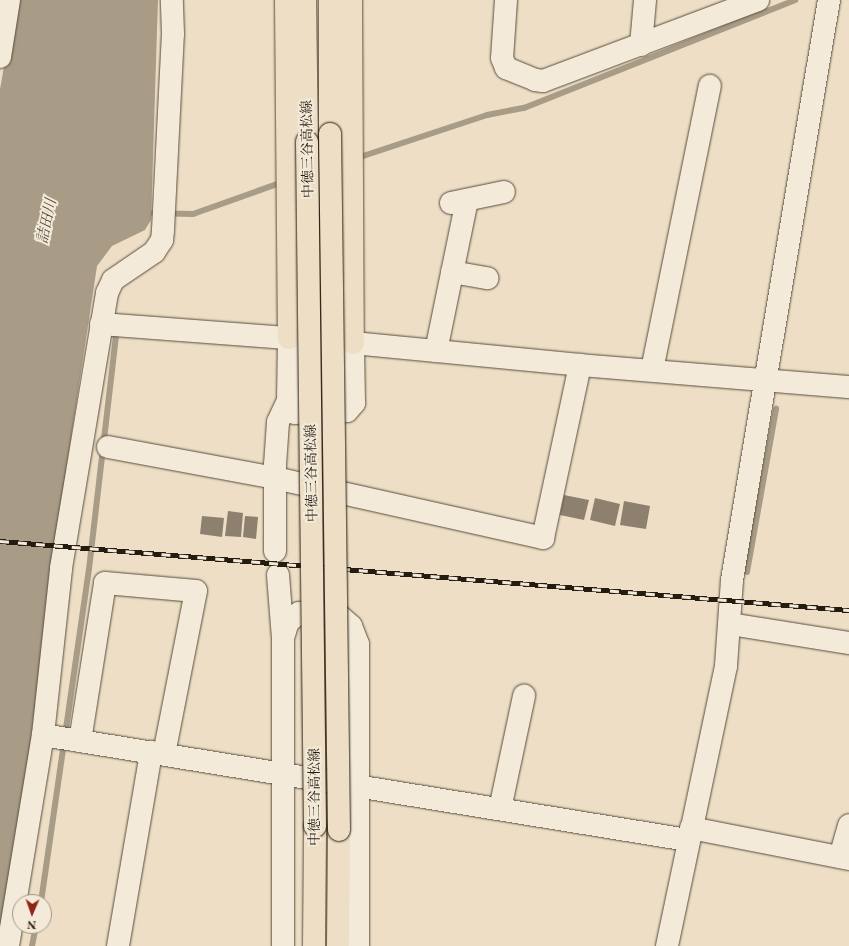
<!DOCTYPE html>
<html>
<head>
<meta charset="utf-8">
<style>
  body { margin:0 }
  #map { position:relative; width:849px; height:946px; overflow:hidden; background:#eddec5; font-family:"EB Garamond","Noto Serif JP",serif }
  div>[style] { position:absolute }
  .water>* { inset:0; background:#a99c87 }
  .stream>* { height:6px; margin:-3px; padding:0 3px; transform-origin:3px; border-radius:3px; background:#a99c87 }
  .building>* { inset:0; background:#8d806e }
  .roads { filter:drop-shadow(0 0 1px #574c3c) drop-shadow(0 0 1px #574c3c) }
  .minor>* { height:22px; margin:-11px; padding:0 11px; transform-origin:11px; border-radius:11px; background:#f3ead9 }
  .major>* { height:22px; margin:-11px; padding:0 11px; transform-origin:11px; border-radius:11px; background:#eddec5 }
  .rail>* { height:4.5px; margin-top:-2.25px; transform-origin:0; background:repeating-linear-gradient(90deg,#f3ead9 0 9px,#251b0f 0 18px); box-sizing:border-box; border-block:1px solid #251b0f }
  .bridges { filter:drop-shadow(0 0 1px #251b0f) drop-shadow(0 0 1px #251b0f) }
  .major-bridge>* { height:22px; margin:-11px; padding:0 11px; transform-origin:11px; border-radius:11px; background:#eddec5 }
  span { translate:-50% -50%; white-space:nowrap; text-align:center; line-height:1.15; -webkit-text-stroke:4px #f3ead9; paint-order:stroke }
  .street-label { font-size:14px; color:#251b0f }
  .water-label { font-size:15px; color:#5a4f3f; font-style:italic }
  .north { position:absolute; left:12px; top:894px; width:40px; height:40px; box-sizing:border-box; background:#f3ead9; border:1px solid #a19788; border-radius:50%; rotate:182deg; font-size:11px; font-weight:700; line-height:16px; text-align:center; color:#251b0f }
  .north::after { content:''; display:block; margin:auto; width:14px; height:18px; background:#8f2418; clip-path:polygon(50% 0,100% 100%,50% 72%,0 100%) }
</style>
</head>
<body>
<div id="map">
  <div class="water">
    <i style="clip-path:polygon(16px 0,158px 0,151px 220px,145px 230px,112px 246px,97px 266px,53px 557px,26px 780px,0 946px,0 89px)"></i>
  </div>
  <div class="stream">
    <i style="left:357px;top:158px;width:137px;rotate:-18.3deg"></i>
    <i style="left:487px;top:115px;width:38px;rotate:-11deg"></i>
    <i style="left:524px;top:108px;width:292px;rotate:-21.7deg"></i>
    <i style="left:144px;top:213px;width:49px;rotate:1.2deg"></i>
    <i style="left:193px;top:214px;width:96px;rotate:-19.6deg"></i>
    <i style="left:747px;top:572px;width:166px;rotate:-79.9deg"></i>
    <i style="left:41px;top:902px;width:336px;rotate:-81.8deg"></i>
    <i style="left:89px;top:569px;width:236px;rotate:-83.4deg"></i>
    <i style="left:32px;top:946px;width:20px;rotate:-79deg"></i>
  </div>
  <div class="building">
    <i style="clip-path:polygon(564px 495px,589px 500px,584px 520px,560px 515px)"></i>
    <i style="clip-path:polygon(595px 498px,620px 504px,615px 526px,590px 520px)"></i>
    <i style="clip-path:polygon(624px 501px,650px 506px,646px 529px,620px 525px)"></i>
    <i style="clip-path:polygon(228px 511px,243px 513px,241px 537px,225px 536px)"></i>
    <i style="clip-path:polygon(202px 516px,224px 518px,222px 537px,200px 534px)"></i>
    <i style="clip-path:polygon(245px 516px,258px 517px,256px 539px,243px 537px)"></i>
  </div>
  <div class="roads">
    <div class="minor">
      <i style="left:506px;top:0;width:58px;rotate:93.9deg"></i>
      <i style="left:502px;top:58px;width:11px;rotate:68deg"></i>
      <i style="left:506px;top:68px;width:31px;rotate:22deg"></i>
      <i style="left:535px;top:80px;width:8px;rotate:7deg"></i>
      <i style="left:543px;top:81px;width:230px;rotate:-20.6deg"></i>
      <i style="left:641px;top:45px;width:45px;rotate:-84.9deg"></i>
      <i style="left:0;top:57px;width:58px;rotate:-81deg"></i>
      <i style="left:451px;top:203px;width:54px;rotate:-11.7deg"></i>
      <i style="left:452px;top:272px;width:36px;rotate:10deg"></i>
      <i style="left:101px;top:324px;width:253px;rotate:4.3deg"></i>
      <i style="left:353px;top:343px;width:228px;rotate:5.5deg"></i>
      <i style="left:580px;top:365px;width:270px;rotate:4.7deg"></i>
      <i style="left:289px;top:338px;width:63px;rotate:90.9deg"></i>
      <i style="left:288px;top:401px;width:13px;rotate:63deg"></i>
      <i style="left:294px;top:413px;width:53px;rotate:-2.2deg"></i>
      <i style="left:347px;top:411px;width:11px;rotate:-49deg"></i>
      <i style="left:354px;top:403px;width:60px;rotate:-91deg"></i>
      <i style="left:436px;top:351px;width:154px;rotate:-78.4deg"></i>
      <i style="left:652px;top:370px;width:290px;rotate:-78.5deg"></i>
      <i style="left:108px;top:447px;width:170px;rotate:10.5deg"></i>
      <i style="left:275px;top:478px;width:275px;rotate:12.6deg"></i>
      <i style="left:543px;top:538px;width:177px;rotate:-77.9deg"></i>
      <i style="left:275px;top:551px;width:86px;rotate:-90deg"></i>
      <i style="left:275px;top:465px;width:43px;rotate:-86deg"></i>
      <i style="left:278px;top:422px;width:23px;rotate:-65deg"></i>
      <i style="left:278px;top:575px;width:63px;rotate:85.5deg"></i>
      <i style="left:730px;top:624px;width:121px;rotate:9.1deg"></i>
      <i style="left:43px;top:735px;width:653px;rotate:9.25deg"></i>
      <i style="left:80px;top:741px;width:160px;rotate:-81deg"></i>
      <i style="left:105px;top:583px;width:91px;rotate:5deg"></i>
      <i style="left:196px;top:591px;width:166px;rotate:101.1deg"></i>
      <i style="left:500px;top:809px;width:116px;rotate:-78deg"></i>
      <i style="left:691px;top:828px;width:161px;rotate:11.1deg"></i>
      <i style="left:840px;top:857px;width:33px;rotate:-74deg"></i>
      <i style="left:8px;top:946px;width:214px;rotate:-80.6deg"></i>
      <i style="left:43px;top:735px;width:168px;rotate:-83.8deg"></i>
      <i style="left:61px;top:568px;width:279px;rotate:-80.5deg"></i>
      <i style="left:107px;top:293px;width:14px;rotate:-65deg"></i>
      <i style="left:113px;top:280px;width:50px;rotate:-34.3deg"></i>
      <i style="left:154px;top:252px;width:14px;rotate:-56deg"></i>
      <i style="left:162px;top:240px;width:10px;rotate:-84deg"></i>
      <i style="left:163px;top:230px;width:196px;rotate:-87.1deg"></i>
      <i style="left:173px;top:34px;width:34px;rotate:-92deg"></i>
      <i style="left:118px;top:946px;width:197px;rotate:-80.3deg"></i>
      <i style="left:283px;top:946px;width:308px;rotate:-90deg"></i>
      <i style="left:283px;top:638px;width:17px;rotate:-73deg"></i>
      <i style="left:288px;top:622px;width:14px;rotate:-39deg"></i>
      <i style="left:299px;top:613px;width:37px"></i>
      <i style="left:336px;top:613px;width:20px;rotate:41deg"></i>
      <i style="left:351px;top:626px;width:19px;rotate:69deg"></i>
      <i style="left:358px;top:644px;width:302px;rotate:90deg"></i>
      <i style="left:667px;top:946px;width:286px;rotate:-78.1deg"></i>
      <i style="left:726px;top:666px;width:86px;rotate:-86deg"></i>
      <i style="left:732px;top:580px;width:588px;rotate:-80.51deg"></i>
    </div>
    <div class="major">
      <i style="left:286px;top:0;width:338px;rotate:89.5deg"></i>
      <i style="left:305px;top:0;width:142px;rotate:89.2deg"></i>
      <i style="left:330px;top:0;width:134px;rotate:90deg"></i>
      <i style="left:351px;top:0;width:343px;rotate:89.7deg"></i>
      <i style="left:314px;top:946px;width:120px;rotate:-89.5deg"></i>
      <i style="left:338px;top:946px;width:116px;rotate:-89.5deg"></i>
    </div>
  </div>
  <div class="rail">
    <i style="left:0;top:541px;width:852px;rotate:4.65deg"></i>
  </div>
  <div class="bridges">
    <div class="major-bridge">
      <i style="left:330px;top:134px;width:696px;rotate:89.26deg"></i>
      <i style="left:307px;top:142px;width:684px;rotate:89.33deg"></i>
    </div>
  </div>
  <div class="street-label">
    <span style="left:307px;top:149px;rotate:-91deg">中徳三谷高松線</span>
    <span style="left:311px;top:473px;rotate:-91deg">中徳三谷高松線</span>
    <span style="left:314px;top:797px;rotate:-90deg">中徳三谷高松線</span>
  </div>
  <div class="water-label">
    <span style="left:46px;top:221px;rotate:-78deg">詰田川</span>
  </div>
  <div class="north">N</div>
</div>
</body>
</html>
